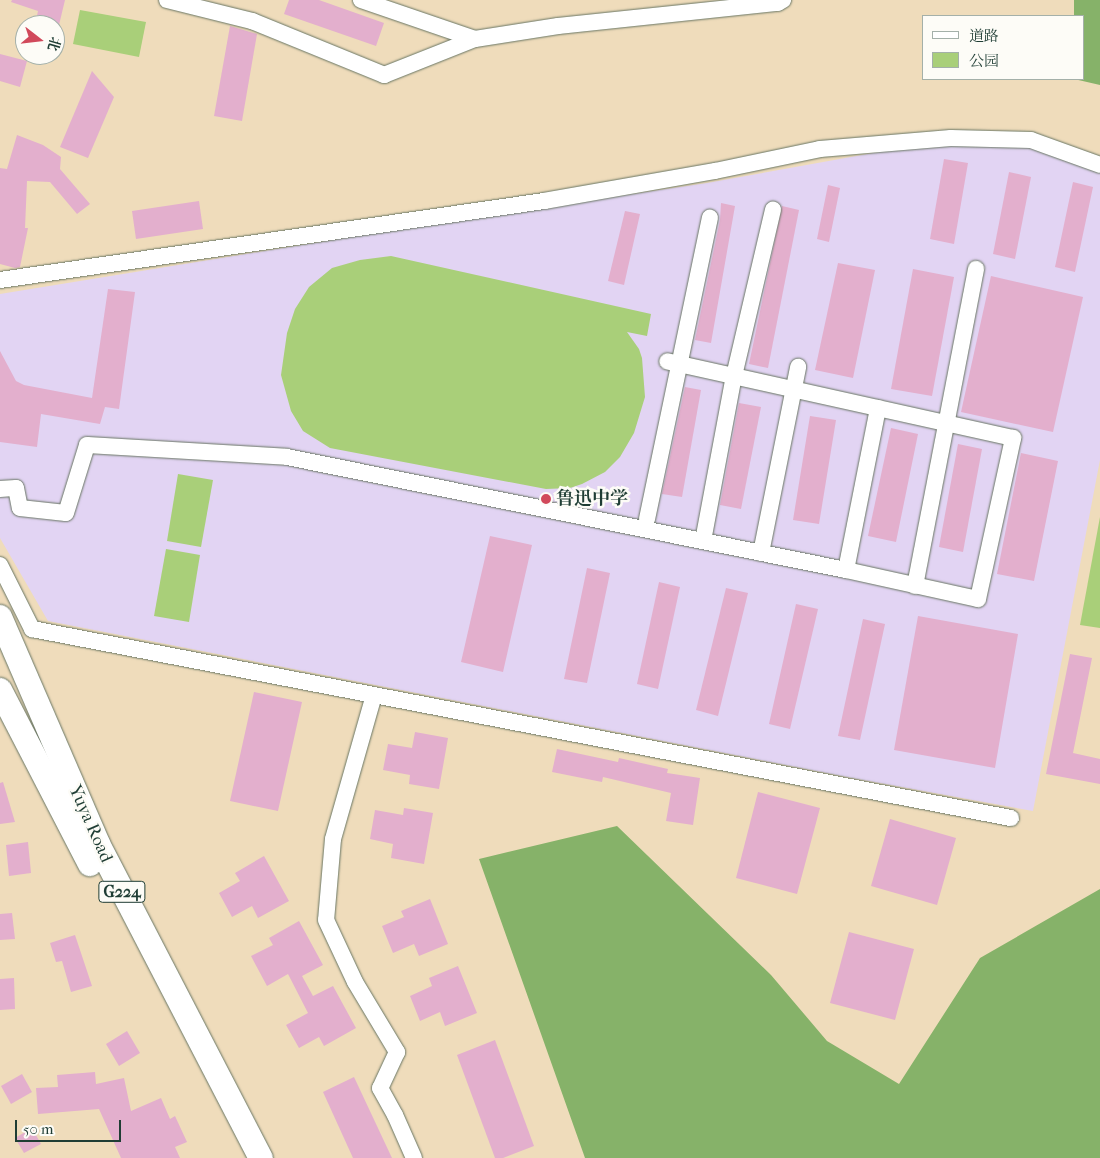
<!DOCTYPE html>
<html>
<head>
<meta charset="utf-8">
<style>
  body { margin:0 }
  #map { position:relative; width:1100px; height:1158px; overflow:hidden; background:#efdcbb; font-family:"IM FELL French Canon","Noto Serif SC",serif }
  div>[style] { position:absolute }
  .built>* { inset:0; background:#e2d4f3 }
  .green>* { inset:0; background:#a9cf79 }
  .forest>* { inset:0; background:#86b269 }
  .building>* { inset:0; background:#e3afcd }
  .roads { filter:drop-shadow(0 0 1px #687563) drop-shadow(0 0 1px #687563) }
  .minor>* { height:16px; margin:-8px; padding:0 8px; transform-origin:8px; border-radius:8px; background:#fff }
  .highway>* { height:24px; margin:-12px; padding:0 12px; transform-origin:12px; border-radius:12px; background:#fff }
  .dots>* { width:14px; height:14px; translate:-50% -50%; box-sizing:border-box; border:2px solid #fdfcf7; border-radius:50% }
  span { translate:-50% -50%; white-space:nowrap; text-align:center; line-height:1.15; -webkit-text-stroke:5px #fdfcf7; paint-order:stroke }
  .shield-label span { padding:1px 4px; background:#fdfcf7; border:1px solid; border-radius:4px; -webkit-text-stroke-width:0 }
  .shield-label { font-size:16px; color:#1f3d34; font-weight:700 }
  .poi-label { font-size:18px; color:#1f3d34; font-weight:700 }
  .left { translate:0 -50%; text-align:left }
  .street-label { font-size:18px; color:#1f3d34 }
  .legend { position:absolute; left:922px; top:15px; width:162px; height:65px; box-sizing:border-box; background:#fdfcf7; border:1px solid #a4b0a9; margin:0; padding:6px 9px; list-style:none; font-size:15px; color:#1f3d34 }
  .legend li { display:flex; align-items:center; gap:10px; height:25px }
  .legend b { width:25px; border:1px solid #a4b0a9 }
  .north { position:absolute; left:15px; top:15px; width:50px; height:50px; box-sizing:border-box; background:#fdfcf7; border:1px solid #a4b0a9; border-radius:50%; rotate:106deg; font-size:14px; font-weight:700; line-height:20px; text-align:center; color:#1f3d34 }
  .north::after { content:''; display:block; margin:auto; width:18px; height:22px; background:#d1495b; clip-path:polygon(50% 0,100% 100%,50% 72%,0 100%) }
  .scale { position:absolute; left:15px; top:1120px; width:106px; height:22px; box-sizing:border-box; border:2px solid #1f3d34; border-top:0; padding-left:6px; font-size:15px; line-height:18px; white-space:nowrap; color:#1f3d34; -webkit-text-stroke:4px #fdfcf7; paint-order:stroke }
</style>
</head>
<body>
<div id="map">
  <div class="built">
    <i style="clip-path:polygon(988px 139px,1052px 151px,1100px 171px,1100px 460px,1033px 811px,852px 778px,48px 621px,0 538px,0 294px,455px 220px,707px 183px,923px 144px)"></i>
  </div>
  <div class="green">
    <i style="clip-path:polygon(80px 10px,146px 22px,139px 57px,73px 44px)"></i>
    <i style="clip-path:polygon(391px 256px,651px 314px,647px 336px,627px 332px,639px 349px,642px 358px,645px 397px,634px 433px,620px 457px,605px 472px,582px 484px,570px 488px,546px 489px,330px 448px,303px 431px,291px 411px,281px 375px,287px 333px,295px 309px,309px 287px,332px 268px,360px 260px)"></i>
    <i style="clip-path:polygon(178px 474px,213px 480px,201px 547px,167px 541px)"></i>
    <i style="clip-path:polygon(1100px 517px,1100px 628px,1080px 625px)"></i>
    <i style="clip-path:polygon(166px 549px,200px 555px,189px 622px,154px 616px)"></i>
  </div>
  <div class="forest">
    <i style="clip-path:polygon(1074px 0,1100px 0,1100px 85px,1074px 79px,1084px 79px,1084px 16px,1074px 16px)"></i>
    <i style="clip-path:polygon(617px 826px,771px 975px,827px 1041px,899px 1084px,980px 958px,1100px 889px,1100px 1158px,585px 1158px,479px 859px)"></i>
  </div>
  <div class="building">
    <i style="clip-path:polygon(12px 0,65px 0,59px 25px,35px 25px,38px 11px,11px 2px)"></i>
    <i style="clip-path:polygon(289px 0,319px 0,384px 23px,376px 46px,284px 14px)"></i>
    <i style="clip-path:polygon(230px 26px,257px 34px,242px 121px,214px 116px)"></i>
    <i style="clip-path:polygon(0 54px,27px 61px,20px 87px,0 81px)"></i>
    <i style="clip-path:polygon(92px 71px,114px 97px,88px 158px,60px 147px)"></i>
    <i style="clip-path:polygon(17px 135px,43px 145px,61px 157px,60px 169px,90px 204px,77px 214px,50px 182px,27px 181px,25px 228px,28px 228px,20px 267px,15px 268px,0 264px,0 168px,7px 169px)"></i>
    <i style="clip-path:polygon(944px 159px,968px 163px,954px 244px,930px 239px)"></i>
    <i style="clip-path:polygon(1009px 172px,1031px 177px,1015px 259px,993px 254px)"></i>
    <i style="clip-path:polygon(1073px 182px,1093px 187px,1075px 272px,1055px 267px)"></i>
    <i style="clip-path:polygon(828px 185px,840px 188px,829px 242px,817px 239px)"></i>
    <i style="clip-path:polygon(199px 201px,203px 229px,136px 239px,132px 211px)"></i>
    <i style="clip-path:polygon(721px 203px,735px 206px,711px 343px,695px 340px,720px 220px)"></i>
    <i style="clip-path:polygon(782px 206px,799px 210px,768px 368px,749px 364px)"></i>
    <i style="clip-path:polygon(625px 211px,640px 214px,624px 285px,608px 281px)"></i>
    <i style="clip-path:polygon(838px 263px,875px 270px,853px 378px,815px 370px)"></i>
    <i style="clip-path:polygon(913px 269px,954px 277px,932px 396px,891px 389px)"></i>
    <i style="clip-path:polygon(991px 276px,1083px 297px,1053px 432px,961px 412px)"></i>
    <i style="clip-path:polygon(108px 289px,135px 292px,119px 409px,105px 407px,100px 424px,41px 414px,37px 447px,0 442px,0 351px,16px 381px,24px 385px,92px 398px)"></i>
    <i style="clip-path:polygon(685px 387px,701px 390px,682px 497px,662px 494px)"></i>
    <i style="clip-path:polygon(739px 403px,761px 407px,741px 509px,720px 505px)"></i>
    <i style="clip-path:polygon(810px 416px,836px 420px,819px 524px,793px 520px)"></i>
    <i style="clip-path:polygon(891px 428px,918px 434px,896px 542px,868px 536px)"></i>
    <i style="clip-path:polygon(958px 444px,982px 449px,963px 552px,939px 547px)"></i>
    <i style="clip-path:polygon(1021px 453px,1058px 461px,1034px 581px,997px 574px)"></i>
    <i style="clip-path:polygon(490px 536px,532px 545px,503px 672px,461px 662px)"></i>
    <i style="clip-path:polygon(587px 568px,610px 573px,587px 683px,564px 679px)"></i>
    <i style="clip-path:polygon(659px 582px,680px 587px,658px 689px,637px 684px)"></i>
    <i style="clip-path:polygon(726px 588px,748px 593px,718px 716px,696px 710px)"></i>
    <i style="clip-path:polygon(796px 604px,818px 609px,790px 729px,769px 724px)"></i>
    <i style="clip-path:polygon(918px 616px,1018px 634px,995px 768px,894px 750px)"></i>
    <i style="clip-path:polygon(863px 619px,885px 624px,860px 740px,838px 736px)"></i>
    <i style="clip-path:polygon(1070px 654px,1092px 658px,1073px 753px,1100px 759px,1100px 784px,1046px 774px)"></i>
    <i style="clip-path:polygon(254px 692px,302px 702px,278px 811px,230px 801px)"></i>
    <i style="clip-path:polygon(415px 732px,448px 738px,439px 789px,409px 784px,410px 775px,383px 770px,388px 744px,412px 748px)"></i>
    <i style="clip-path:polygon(557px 749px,618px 762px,619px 758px,668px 769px,667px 773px,700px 778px,693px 825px,666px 821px,671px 793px,603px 777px,602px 782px,552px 772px)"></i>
    <i style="clip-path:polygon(3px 782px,15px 822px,0 824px,0 783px)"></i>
    <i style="clip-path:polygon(758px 792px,820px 808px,797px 894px,736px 878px)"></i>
    <i style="clip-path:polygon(404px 808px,433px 813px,424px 864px,391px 858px,393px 844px,370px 839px,375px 810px,403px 815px)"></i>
    <i style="clip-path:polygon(890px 819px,956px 838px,937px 905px,871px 886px)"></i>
    <i style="clip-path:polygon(28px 842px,31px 873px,9px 876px,6px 845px)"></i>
    <i style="clip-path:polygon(264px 856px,289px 901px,258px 918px,252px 906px,232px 917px,219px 893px,240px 881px,235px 873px)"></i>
    <i style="clip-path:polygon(430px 899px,448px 944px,419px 956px,414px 944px,393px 953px,382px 926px,404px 917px,401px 911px)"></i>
    <i style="clip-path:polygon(12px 913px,15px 939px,0 940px,0 914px)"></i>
    <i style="clip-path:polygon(299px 921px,323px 965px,302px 976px,313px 996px,333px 986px,356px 1028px,324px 1046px,319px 1037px,299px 1048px,286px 1025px,308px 1013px,288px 974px,267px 986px,251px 956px,273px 945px,269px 938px)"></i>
    <i style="clip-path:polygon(849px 932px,914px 949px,895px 1020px,830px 1003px)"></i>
    <i style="clip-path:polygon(75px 935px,92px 986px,71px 992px,62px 961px,56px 962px,50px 943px)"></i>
    <i style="clip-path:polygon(458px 966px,477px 1013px,445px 1026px,440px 1012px,420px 1021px,410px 996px,432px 986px,429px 978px)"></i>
    <i style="clip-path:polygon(14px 978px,15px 1009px,0 1010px,0 979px)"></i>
    <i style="clip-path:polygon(127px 1031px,140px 1053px,119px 1066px,106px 1044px)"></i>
    <i style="clip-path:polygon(495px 1040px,534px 1146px,503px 1158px,495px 1158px,457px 1055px)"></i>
    <i style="clip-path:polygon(95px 1072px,96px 1084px,124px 1078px,131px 1111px,161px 1098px,170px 1119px,175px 1116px,187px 1142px,175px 1147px,180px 1158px,121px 1158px,99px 1109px,38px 1114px,36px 1088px,58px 1087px,57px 1075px)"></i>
    <i style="clip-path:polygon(22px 1074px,32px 1092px,11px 1104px,1px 1086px)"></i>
    <i style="clip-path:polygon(354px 1077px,392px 1158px,353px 1158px,323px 1092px)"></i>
    <i style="clip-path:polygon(32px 1128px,41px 1144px,24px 1153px,15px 1138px)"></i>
  </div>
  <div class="roads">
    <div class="minor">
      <i style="left:167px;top:0;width:88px;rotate:13.9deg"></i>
      <i style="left:252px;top:21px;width:143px;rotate:22.2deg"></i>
      <i style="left:384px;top:75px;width:98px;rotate:-21.6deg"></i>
      <i style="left:475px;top:39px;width:84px;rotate:-8.9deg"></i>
      <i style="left:558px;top:26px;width:221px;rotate:-6deg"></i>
      <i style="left:778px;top:3px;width:6px;rotate:-31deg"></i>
      <i style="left:361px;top:0;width:120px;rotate:18.9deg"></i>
      <i style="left:0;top:280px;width:550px;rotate:-8.26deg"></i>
      <i style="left:544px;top:201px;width:174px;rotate:-10deg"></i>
      <i style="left:715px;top:171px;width:107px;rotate:-11.8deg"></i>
      <i style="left:820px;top:149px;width:131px;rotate:-4.8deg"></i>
      <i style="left:951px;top:138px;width:80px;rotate:1.4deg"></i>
      <i style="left:1031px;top:140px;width:73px;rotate:19.9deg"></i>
      <i style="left:0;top:489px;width:16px;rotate:-4deg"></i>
      <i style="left:16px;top:488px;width:20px;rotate:79deg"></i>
      <i style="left:20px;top:508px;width:46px;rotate:6.2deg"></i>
      <i style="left:66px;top:513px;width:71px;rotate:-72.8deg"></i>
      <i style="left:87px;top:445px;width:200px;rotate:3.4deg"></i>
      <i style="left:287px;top:457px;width:570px;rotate:11.43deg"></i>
      <i style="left:846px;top:570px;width:135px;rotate:12.4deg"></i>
      <i style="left:978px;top:599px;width:165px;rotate:-77.7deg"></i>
      <i style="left:1013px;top:438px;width:354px;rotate:-167.5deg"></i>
      <i style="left:647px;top:519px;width:308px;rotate:-78.2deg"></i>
      <i style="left:703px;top:541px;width:168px;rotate:-79.4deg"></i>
      <i style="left:734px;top:376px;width:171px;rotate:-76.8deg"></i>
      <i style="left:761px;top:553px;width:190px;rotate:-78.7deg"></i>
      <i style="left:0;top:565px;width:72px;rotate:63.4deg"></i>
      <i style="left:32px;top:629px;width:997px;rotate:10.93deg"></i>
      <i style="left:846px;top:570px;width:165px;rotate:-78.8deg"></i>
      <i style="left:915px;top:586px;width:323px;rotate:-79.1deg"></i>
      <i style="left:374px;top:695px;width:150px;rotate:105.9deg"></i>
      <i style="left:333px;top:839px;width:81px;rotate:94.9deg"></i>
      <i style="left:326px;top:920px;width:68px;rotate:64.9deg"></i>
      <i style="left:355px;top:982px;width:82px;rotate:59deg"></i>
      <i style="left:397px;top:1052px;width:40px;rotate:115deg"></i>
      <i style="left:380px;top:1088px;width:31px;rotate:61deg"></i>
      <i style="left:395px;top:1115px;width:47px;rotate:66.2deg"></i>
    </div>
    <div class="highway">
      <i style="left:0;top:617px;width:247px;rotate:66.6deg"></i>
      <i style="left:98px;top:844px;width:354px;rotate:62.6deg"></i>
      <i style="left:0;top:690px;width:196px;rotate:62.7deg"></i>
    </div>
  </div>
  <div class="dots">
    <i style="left:546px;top:499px;background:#d1495b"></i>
  </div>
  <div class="shield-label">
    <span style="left:122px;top:892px">G224</span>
  </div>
  <div class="poi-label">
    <span class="left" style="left:556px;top:499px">鲁迅中学</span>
  </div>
  <div class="street-label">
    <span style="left:90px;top:824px;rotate:66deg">Yuya Road</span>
  </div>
  <ul class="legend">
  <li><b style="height:6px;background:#fff"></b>道路</li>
  <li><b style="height:14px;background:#a9cf79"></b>公园</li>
  </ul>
  <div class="north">北</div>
  <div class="scale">50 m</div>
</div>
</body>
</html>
